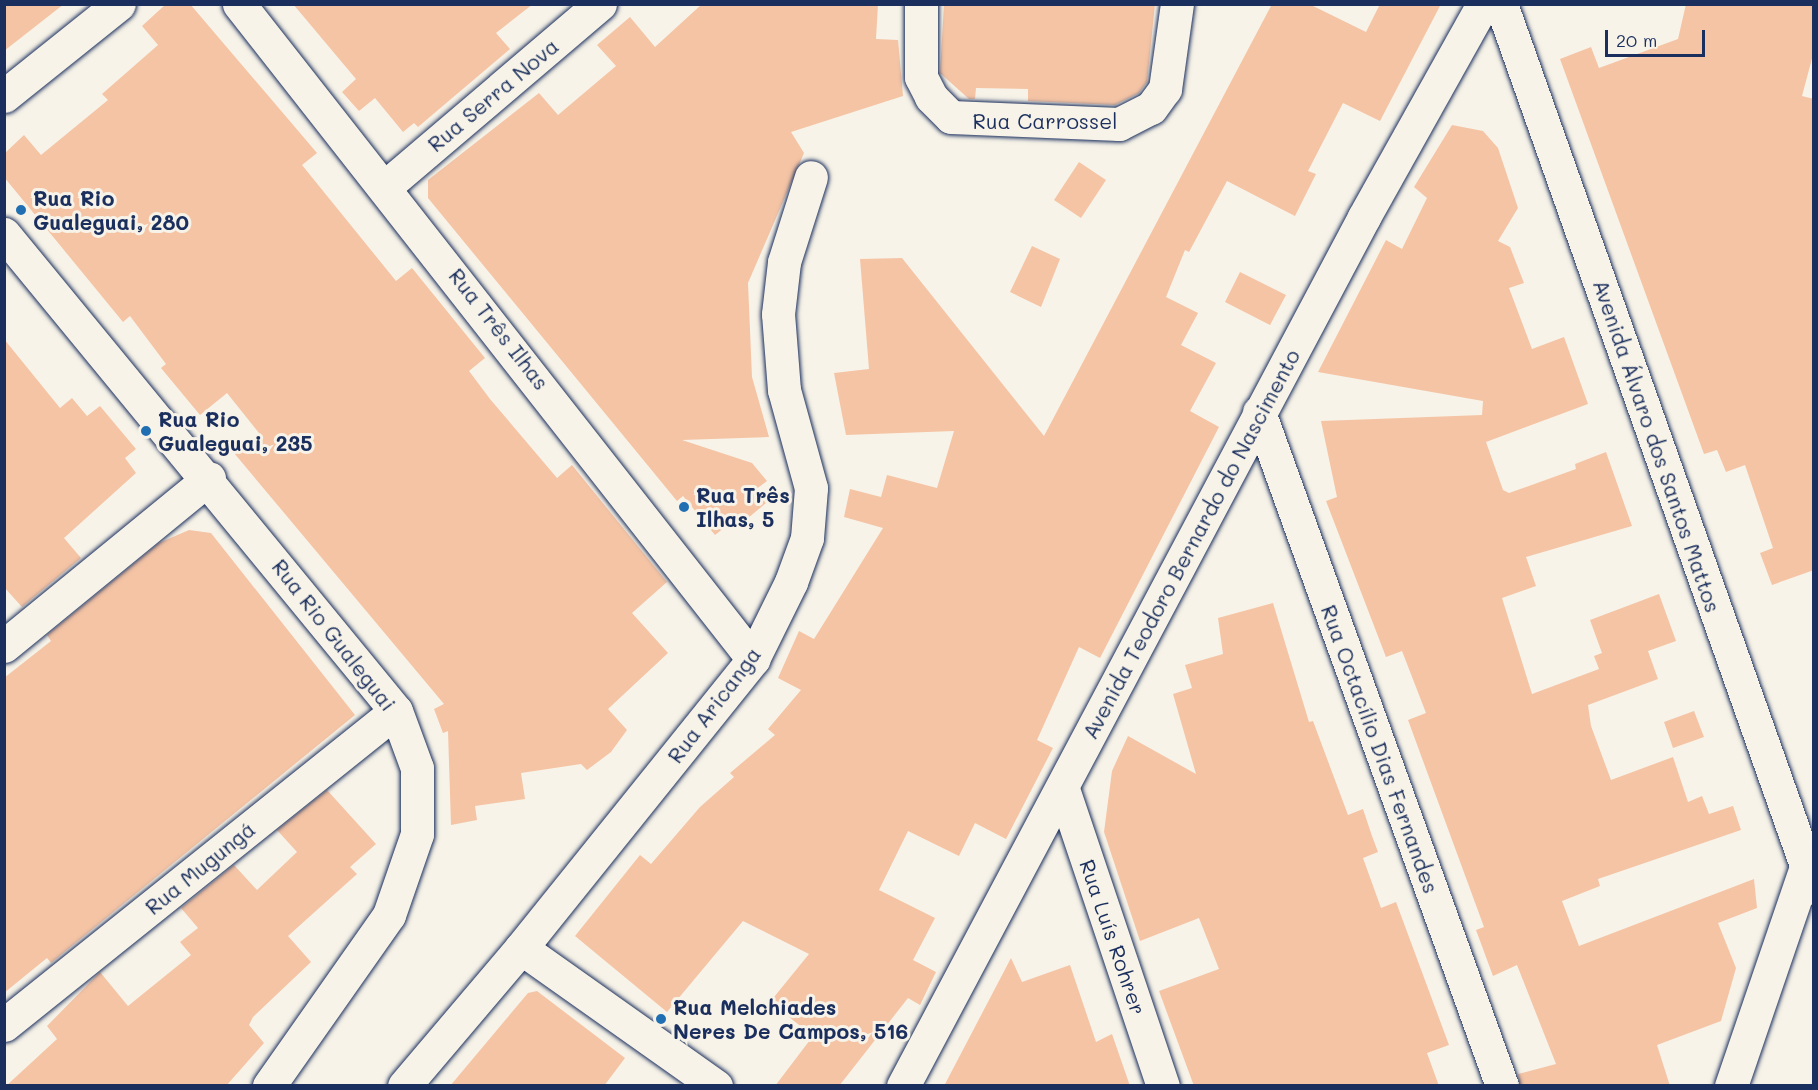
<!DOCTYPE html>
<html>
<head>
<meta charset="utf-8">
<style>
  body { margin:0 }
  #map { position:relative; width:1818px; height:1090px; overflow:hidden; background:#f7f3e8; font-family:Mali,sans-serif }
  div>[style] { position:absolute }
  .building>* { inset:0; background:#f5c4a5 }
  .roads { filter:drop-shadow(0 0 2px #1b2f5e) drop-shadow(0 0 2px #1b2f5e) }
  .minor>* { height:33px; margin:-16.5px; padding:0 16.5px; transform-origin:16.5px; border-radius:16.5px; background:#f7f3e8 }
  .tertiary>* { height:33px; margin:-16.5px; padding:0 16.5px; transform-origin:16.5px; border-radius:16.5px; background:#f7f3e8 }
  .dots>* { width:16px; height:16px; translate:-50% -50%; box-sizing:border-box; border:3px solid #f7f3e8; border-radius:50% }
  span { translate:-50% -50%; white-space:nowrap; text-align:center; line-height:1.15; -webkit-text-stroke:6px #f7f3e8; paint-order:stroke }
  .street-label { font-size:21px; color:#1b2f5e }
  .poi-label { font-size:21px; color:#1b2f5e; font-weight:700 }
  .left { translate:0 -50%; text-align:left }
  .frame { position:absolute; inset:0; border:6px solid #1b2f5e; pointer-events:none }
  .scale { position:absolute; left:1605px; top:30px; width:100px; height:27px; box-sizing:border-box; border:3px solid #1b2f5e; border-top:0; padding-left:8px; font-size:18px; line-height:21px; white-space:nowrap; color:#1b2f5e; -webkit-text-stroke:4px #f7f3e8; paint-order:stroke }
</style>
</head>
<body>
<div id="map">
  <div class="building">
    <i style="clip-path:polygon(4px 4px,64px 4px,4px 51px)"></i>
    <i style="clip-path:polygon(166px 4px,190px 4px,317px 153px,302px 165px,396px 281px,412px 268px,485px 358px,469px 371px,490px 399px,557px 478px,572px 465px,667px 582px,632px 613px,668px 653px,608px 709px,627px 730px,611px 752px,587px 770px,581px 764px,521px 773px,525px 799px,475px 806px,477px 820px,451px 825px,448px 731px,443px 733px,434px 709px,444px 704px,234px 453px,259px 433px,227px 393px,200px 415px,161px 368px,166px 364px,130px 316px,123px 322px,4px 177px,4px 154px,24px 135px,41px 155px,108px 100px,102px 94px,158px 45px,142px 26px)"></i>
    <i style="clip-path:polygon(293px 4px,533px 4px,496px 33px,510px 49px,418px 127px,414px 123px,403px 132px,375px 98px,359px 111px,342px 92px,356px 79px)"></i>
    <i style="clip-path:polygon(702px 4px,878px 4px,876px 39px,898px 40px,903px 96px,791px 132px,804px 153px,748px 283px,752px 377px,769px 437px,682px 440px,752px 463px,767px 481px,755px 490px,766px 503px,742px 523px,738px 517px,715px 535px,683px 496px,677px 501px,428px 198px,428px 180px,539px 93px,558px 115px,616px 66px,597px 45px,630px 17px,655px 47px)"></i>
    <i style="clip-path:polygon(944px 4px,1155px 4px,1147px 82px,1139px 93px,1115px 105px,1028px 101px,1028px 89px,976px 88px,975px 99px,969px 99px,940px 73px)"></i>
    <i style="clip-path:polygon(1272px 4px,1309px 4px,1366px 32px,1380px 4px,1441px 4px,1380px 121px,1343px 103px,1308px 171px,1316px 174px,1295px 216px,1227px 181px,1189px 252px,1185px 250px,1166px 297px,1198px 313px,1181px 345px,1216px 363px,1190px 411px,1219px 427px,1100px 658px,1079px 647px,1037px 740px,1053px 748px,1006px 839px,975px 823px,959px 856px,908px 831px,879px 890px,935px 918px,913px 960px,936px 972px,920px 1005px,908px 998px,839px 1086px,775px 1086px,813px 1036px,770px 1002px,809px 954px,743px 921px,667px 1012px,575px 936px,640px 855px,651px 864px,700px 807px,734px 777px,730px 773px,775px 735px,768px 729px,801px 690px,778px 678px,799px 631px,814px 639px,883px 528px,844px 517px,850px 489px,881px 497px,887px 475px,937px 488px,954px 431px,846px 435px,834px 373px,869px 369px,860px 259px,902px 258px,1044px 436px)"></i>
    <i style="clip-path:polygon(1686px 4px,1814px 4px,1814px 51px,1802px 96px,1814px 99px,1814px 570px,1772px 585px,1760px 553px,1773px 548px,1745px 465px,1726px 472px,1717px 450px,1704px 454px,1560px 59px,1591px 47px,1599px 68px,1678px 39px)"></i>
    <i style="clip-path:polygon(1452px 125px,1483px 131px,1498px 148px,1518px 208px,1498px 241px,1510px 247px,1524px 283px,1509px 288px,1532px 349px,1564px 337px,1588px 404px,1486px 442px,1503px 490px,1509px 493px,1576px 469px,1575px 464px,1606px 452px,1632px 526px,1526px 557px,1536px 586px,1502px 598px,1532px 694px,1599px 669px,1594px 656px,1602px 653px,1590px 620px,1659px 594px,1676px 641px,1648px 651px,1658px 679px,1588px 705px,1591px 726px,1611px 780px,1673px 757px,1688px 802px,1702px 796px,1709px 814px,1733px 806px,1741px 830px,1598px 879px,1600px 886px,1562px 901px,1579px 946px,1754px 879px,1757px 908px,1718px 923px,1736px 968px,1721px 1021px,1657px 1045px,1670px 1086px,1520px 1086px,1518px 1074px,1556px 1064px,1517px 965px,1493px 976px,1476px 930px,1484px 927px,1408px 720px,1426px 713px,1402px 651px,1386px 657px,1326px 501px,1337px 497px,1321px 421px,1482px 415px,1483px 401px,1318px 372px,1386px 240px,1402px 249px,1427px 198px,1414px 187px)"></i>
    <i style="clip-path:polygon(1079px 162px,1106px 180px,1081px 218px,1054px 200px)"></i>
    <i style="clip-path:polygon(1032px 246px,1060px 259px,1041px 307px,1010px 292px)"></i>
    <i style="clip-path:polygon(1240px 272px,1286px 295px,1270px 325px,1225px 302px)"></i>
    <i style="clip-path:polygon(4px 339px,60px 408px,72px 398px,87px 416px,100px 406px,136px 449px,125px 458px,136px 473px,64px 538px,81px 558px,22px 607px,4px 587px)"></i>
    <i style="clip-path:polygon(189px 530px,211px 533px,355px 715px,51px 963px,47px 958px,4px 993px,4px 678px,51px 641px,47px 635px,159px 543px)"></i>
    <i style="clip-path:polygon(1273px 603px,1309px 722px,1313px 721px,1348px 815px,1363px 809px,1372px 836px,1378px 852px,1363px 858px,1381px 908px,1396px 902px,1449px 1045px,1427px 1053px,1439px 1086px,1194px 1086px,1159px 991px,1219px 969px,1199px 918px,1140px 941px,1104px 832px,1112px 771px,1128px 736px,1196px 774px,1173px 694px,1192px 688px,1185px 665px,1223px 654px,1218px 618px)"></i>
    <i style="clip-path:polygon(1694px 711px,1704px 737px,1673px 748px,1664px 722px)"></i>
    <i style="clip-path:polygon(327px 790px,376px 844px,350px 867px,357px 874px,288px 936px,311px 962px,253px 1017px,249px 1025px,264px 1043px,226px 1086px,6px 1086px,57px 1039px,47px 1026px,100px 972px,128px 1006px,191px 955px,180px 942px,198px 928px,181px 908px,234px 865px,257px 890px,297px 852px,277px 830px)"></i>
    <i style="clip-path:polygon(1011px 958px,1022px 982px,1070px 965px,1096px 1042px,1112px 1034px,1130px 1086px,944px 1086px)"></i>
    <i style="clip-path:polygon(537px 991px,625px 1058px,604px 1086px,450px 1086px,528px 993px)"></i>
  </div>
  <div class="roads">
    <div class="minor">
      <i style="left:239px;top:4px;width:833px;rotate:51.88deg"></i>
      <i style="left:921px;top:4px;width:73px;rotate:90deg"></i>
      <i style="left:921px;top:77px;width:22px;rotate:63deg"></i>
      <i style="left:931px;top:97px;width:28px;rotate:45deg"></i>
      <i style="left:951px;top:117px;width:168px;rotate:2.4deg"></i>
      <i style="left:1119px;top:124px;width:36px;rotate:-27deg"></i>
      <i style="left:1151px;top:108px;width:24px;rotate:-54deg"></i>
      <i style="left:1165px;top:89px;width:86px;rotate:-82deg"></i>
      <i style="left:1501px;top:4px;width:938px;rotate:70.5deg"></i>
      <i style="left:4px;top:96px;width:147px;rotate:-38.7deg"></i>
      <i style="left:386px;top:186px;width:281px;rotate:-40.4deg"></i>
      <i style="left:4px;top:234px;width:617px;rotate:50.59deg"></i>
      <i style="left:396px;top:711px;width:61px;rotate:69.8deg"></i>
      <i style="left:417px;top:768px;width:66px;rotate:90deg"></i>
      <i style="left:417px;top:834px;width:86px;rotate:109.1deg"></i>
      <i style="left:389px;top:915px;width:209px;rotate:125.1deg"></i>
      <i style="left:1259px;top:412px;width:716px;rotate:70.17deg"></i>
      <i style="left:4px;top:646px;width:265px;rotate:-39.3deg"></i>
      <i style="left:1063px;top:789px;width:313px;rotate:71.4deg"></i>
      <i style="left:521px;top:948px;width:371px;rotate:-51.2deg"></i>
      <i style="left:753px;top:659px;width:86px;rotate:-63.7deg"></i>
      <i style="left:791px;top:582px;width:47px;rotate:-70deg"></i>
      <i style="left:807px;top:538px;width:50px;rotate:-85.4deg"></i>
      <i style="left:811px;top:488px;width:102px;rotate:-105.4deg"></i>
      <i style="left:784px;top:390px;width:76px;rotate:-94.5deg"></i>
      <i style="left:778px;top:314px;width:52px;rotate:-83.4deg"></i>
      <i style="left:784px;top:262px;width:89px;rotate:-72.4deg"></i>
      <i style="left:4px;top:1025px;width:502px;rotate:-38.7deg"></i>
      <i style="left:1731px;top:1086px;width:241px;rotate:-71.1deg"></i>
    </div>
    <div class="tertiary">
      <i style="left:404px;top:1086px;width:181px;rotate:-49.7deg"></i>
      <i style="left:521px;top:948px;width:239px;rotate:35.3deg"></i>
      <i style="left:903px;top:1086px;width:984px;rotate:-62.05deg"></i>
      <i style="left:1364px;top:217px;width:244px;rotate:-60.8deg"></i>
    </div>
  </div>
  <div class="dots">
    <i style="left:21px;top:210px;background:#1f6fb2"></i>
    <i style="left:146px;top:431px;background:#1f6fb2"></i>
    <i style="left:684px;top:507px;background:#1f6fb2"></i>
    <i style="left:661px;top:1019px;background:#1f6fb2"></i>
  </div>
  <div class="street-label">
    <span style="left:493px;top:95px;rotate:-40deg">Rua Serra Nova</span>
    <span style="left:1045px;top:121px">Rua Carrossel</span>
    <span style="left:499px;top:329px;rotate:52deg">Rua Três Ilhas</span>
    <span style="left:1657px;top:446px;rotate:71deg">Avenida Álvaro dos Santos Mattos</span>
    <span style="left:1191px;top:544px;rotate:-62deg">Avenida Teodoro Bernardo do Nascimento</span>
    <span style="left:334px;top:635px;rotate:52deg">Rua Rio Gualeguai</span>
    <span style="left:714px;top:705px;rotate:-53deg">Rua Aricanga</span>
    <span style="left:1380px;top:749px;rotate:70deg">Rua Octacílio Dias Fernandes</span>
    <span style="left:200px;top:868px;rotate:-39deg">Rua Mugungá</span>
    <span style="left:1113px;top:937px;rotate:71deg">Rua Luís Rohrer</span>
  </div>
  <div class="poi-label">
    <span class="left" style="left:33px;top:210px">Rua Rio<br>Gualeguai, 280</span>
    <span class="left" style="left:158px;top:431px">Rua Rio<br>Gualeguai, 235</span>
    <span class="left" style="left:696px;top:507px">Rua Três<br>Ilhas, 5</span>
    <span class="left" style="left:673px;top:1019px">Rua Melchiades<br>Neres De Campos, 516</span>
  </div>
  <div class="frame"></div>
  <div class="scale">20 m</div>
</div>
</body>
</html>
